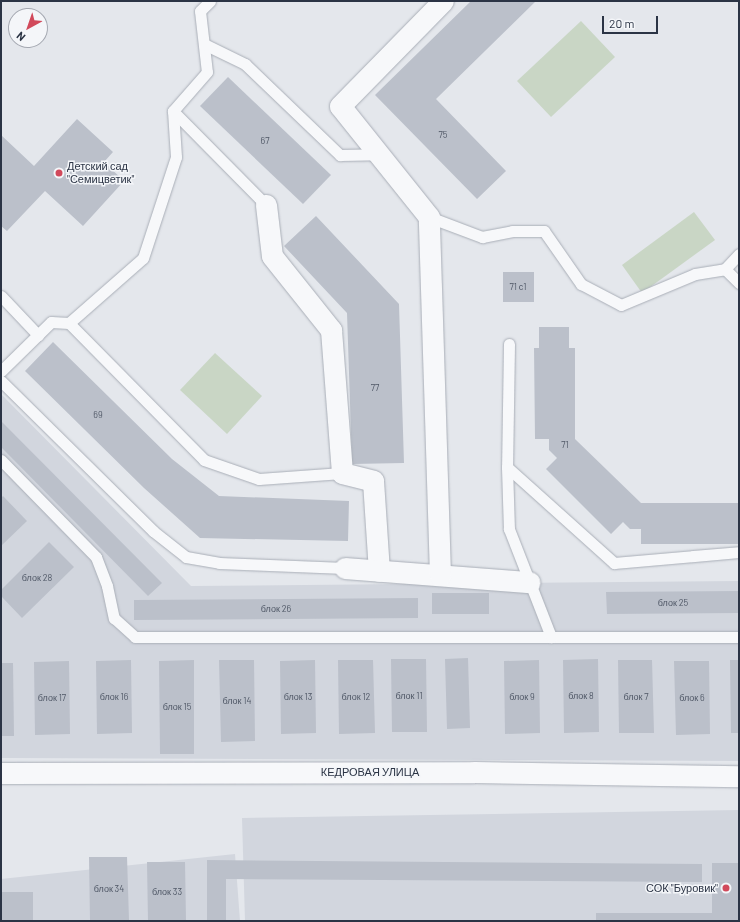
<!DOCTYPE html>
<html>
<head>
<meta charset="utf-8">
<style>
  body { margin:0 }
  #map { position:relative; width:740px; height:922px; overflow:hidden; background:#e4e7ec; font-family:Barlow,sans-serif }
  div>[style] { position:absolute }
  .built>* { inset:0; background:#d2d6de }
  .green>* { inset:0; background:#c9d6c5 }
  .building>* { inset:0; background:#bbc0ca }
  .roads { filter:drop-shadow(0 0 1px #a9aeb7) drop-shadow(0 0 1px #a9aeb7) }
  .lane>* { height:11px; margin:-5.5px; padding:0 5.5px; transform-origin:5.5px; border-radius:5.5px; background:#f7f8fa }
  .street>* { height:21px; margin:-10.5px; padding:0 10.5px; transform-origin:10.5px; border-radius:10.5px; background:#f7f8fa }
  .dots>* { width:11px; height:11px; translate:-50% -50%; box-sizing:border-box; border:2px solid #f4f6f9; border-radius:50% }
  span { translate:-50% -50%; white-space:nowrap; text-align:center; line-height:1.15; -webkit-text-stroke:3px #f4f6f9; paint-order:stroke }
  .number-label { font-size:9px; color:#4f5766 }
  .number-label span { -webkit-text-stroke-width:0 }
  .poi-label { font-size:11px; color:#2b3445 }
  .left { translate:0 -50%; text-align:left }
  .right { translate:-100% -50%; text-align:right }
  .street-label { font-size:11px; color:#2b3445 }
  .frame { position:absolute; inset:0; border:2px solid #2b3445; pointer-events:none }
  .north { position:absolute; left:8px; top:8px; width:40px; height:40px; box-sizing:border-box; background:#f4f6f9; border:1px solid #a4a8b1; border-radius:50%; rotate:220deg; font-size:11px; font-weight:700; line-height:16px; text-align:center; color:#2b3445 }
  .north::after { content:''; display:block; margin:auto; width:14px; height:18px; background:#d1495b; clip-path:polygon(50% 0,100% 100%,50% 72%,0 100%) }
  .scale { position:absolute; left:602px; top:16px; width:56px; height:18px; box-sizing:border-box; border:2px solid #2b3445; border-top:0; padding-left:5px; font-size:12px; line-height:14px; white-space:nowrap; color:#2b3445; -webkit-text-stroke:3px #f4f6f9; paint-order:stroke }
</style>
</head>
<body>
<div id="map">
  <div class="built">
    <i style="clip-path:polygon(1px 394px,191px 586px,739px 581px,739px 761px,1px 758px)"></i>
    <i style="clip-path:polygon(739px 810px,739px 921px,245px 921px,242px 818px)"></i>
    <i style="clip-path:polygon(235px 854px,240px 921px,1px 921px,1px 879px)"></i>
  </div>
  <div class="green">
    <i style="clip-path:polygon(581px 21px,615px 57px,551px 117px,517px 81px)"></i>
    <i style="clip-path:polygon(694px 212px,715px 240px,642px 293px,622px 265px)"></i>
    <i style="clip-path:polygon(215px 353px,262px 396px,227px 434px,180px 390px)"></i>
  </div>
  <div class="building">
    <i style="clip-path:polygon(471px 1px,536px 1px,436px 99px,506px 171px,477px 199px,375px 95px)"></i>
    <i style="clip-path:polygon(228px 77px,331px 175px,303px 204px,200px 106px)"></i>
    <i style="clip-path:polygon(77px 119px,113px 152px,104px 162px,124px 181px,83px 226px,45px 191px,7px 231px,1px 226px,1px 135px,34px 166px)"></i>
    <i style="clip-path:polygon(316px 216px,399px 304px,404px 463px,352px 464px,347px 313px,284px 246px)"></i>
    <i style="clip-path:polygon(503px 272px,534px 272px,534px 302px,503px 302px)"></i>
    <i style="clip-path:polygon(539px 327px,569px 327px,569px 348px,575px 348px,575px 439px,641px 503px,739px 503px,739px 544px,641px 544px,641px 529px,630px 529px,623px 522px,611px 534px,546px 469px,557px 458px,549px 450px,549px 439px,535px 439px,534px 348px,539px 348px)"></i>
    <i style="clip-path:polygon(53px 342px,172px 459px,219px 496px,349px 501px,348px 541px,200px 538px,144px 488px,25px 371px)"></i>
    <i style="clip-path:polygon(1px 421px,162px 583px,148px 596px,1px 447px)"></i>
    <i style="clip-path:polygon(3px 496px,27px 521px,1px 546px,1px 498px)"></i>
    <i style="clip-path:polygon(49px 542px,74px 567px,22px 618px,1px 596px,1px 590px)"></i>
    <i style="clip-path:polygon(739px 591px,739px 613px,607px 614px,606px 592px)"></i>
    <i style="clip-path:polygon(432px 593px,489px 593px,489px 614px,432px 614px)"></i>
    <i style="clip-path:polygon(418px 598px,418px 618px,134px 620px,134px 600px)"></i>
    <i style="clip-path:polygon(468px 658px,470px 728px,447px 729px,445px 659px)"></i>
    <i style="clip-path:polygon(391px 659px,426px 659px,427px 732px,392px 732px)"></i>
    <i style="clip-path:polygon(598px 659px,599px 732px,564px 733px,563px 660px)"></i>
    <i style="clip-path:polygon(131px 660px,132px 733px,97px 734px,96px 661px)"></i>
    <i style="clip-path:polygon(194px 660px,194px 754px,160px 754px,159px 661px)"></i>
    <i style="clip-path:polygon(219px 660px,254px 660px,255px 741px,221px 742px)"></i>
    <i style="clip-path:polygon(315px 660px,316px 733px,281px 734px,280px 661px)"></i>
    <i style="clip-path:polygon(338px 660px,373px 660px,375px 733px,339px 734px)"></i>
    <i style="clip-path:polygon(539px 660px,540px 733px,505px 734px,504px 661px)"></i>
    <i style="clip-path:polygon(618px 660px,652px 660px,654px 733px,619px 733px)"></i>
    <i style="clip-path:polygon(730px 660px,739px 660px,739px 733px,731px 733px)"></i>
    <i style="clip-path:polygon(69px 661px,70px 734px,35px 735px,34px 662px)"></i>
    <i style="clip-path:polygon(674px 661px,709px 661px,710px 734px,676px 735px)"></i>
    <i style="clip-path:polygon(1px 663px,13px 663px,14px 736px,1px 736px)"></i>
    <i style="clip-path:polygon(89px 857px,127px 857px,129px 921px,90px 921px)"></i>
    <i style="clip-path:polygon(207px 860px,702px 864px,702px 882px,226px 879px,226px 921px,207px 921px)"></i>
    <i style="clip-path:polygon(147px 862px,185px 862px,186px 921px,148px 921px)"></i>
    <i style="clip-path:polygon(712px 863px,739px 863px,739px 921px,596px 921px,596px 913px,712px 913px)"></i>
    <i style="clip-path:polygon(1px 892px,33px 892px,33px 921px,1px 921px)"></i>
  </div>
  <div class="roads">
    <div class="lane">
      <i style="left:210px;top:1px;width:14px;rotate:135deg"></i>
      <i style="left:200px;top:11px;width:61px;rotate:83.5deg"></i>
      <i style="left:207px;top:72px;width:52px;rotate:131.1deg"></i>
      <i style="left:173px;top:111px;width:132px;rotate:45.3deg"></i>
      <i style="left:204px;top:44px;width:46px;rotate:26deg"></i>
      <i style="left:245px;top:64px;width:132px;rotate:43.8deg"></i>
      <i style="left:340px;top:155px;width:39px;rotate:-1deg"></i>
      <i style="left:429px;top:217px;width:57px;rotate:20.7deg"></i>
      <i style="left:482px;top:237px;width:31px;rotate:-11deg"></i>
      <i style="left:512px;top:231px;width:32px"></i>
      <i style="left:544px;top:231px;width:65px;rotate:55.1deg"></i>
      <i style="left:581px;top:284px;width:45px;rotate:27.7deg"></i>
      <i style="left:621px;top:305px;width:80px;rotate:-22.7deg"></i>
      <i style="left:695px;top:274px;width:30px;rotate:-9deg"></i>
      <i style="left:739px;top:254px;width:21px;rotate:133deg"></i>
      <i style="left:725px;top:269px;width:20px;rotate:45deg"></i>
      <i style="left:1px;top:296px;width:54px;rotate:46.5deg"></i>
      <i style="left:69px;top:323px;width:98px;rotate:-41.3deg"></i>
      <i style="left:143px;top:258px;width:106px;rotate:-71.9deg"></i>
      <i style="left:176px;top:157px;width:46px;rotate:-93.7deg"></i>
      <i style="left:509px;top:344px;width:123px;rotate:90.9deg"></i>
      <i style="left:507px;top:467px;width:144px;rotate:41.9deg"></i>
      <i style="left:614px;top:563px;width:125px;rotate:-5deg"></i>
      <i style="left:1px;top:371px;width:70px;rotate:-44.4deg"></i>
      <i style="left:51px;top:322px;width:18px;rotate:3deg"></i>
      <i style="left:69px;top:323px;width:192px;rotate:45.4deg"></i>
      <i style="left:204px;top:460px;width:58px;rotate:19.1deg"></i>
      <i style="left:259px;top:479px;width:83px;rotate:-4.1deg"></i>
      <i style="left:1px;top:381px;width:214px;rotate:44.6deg"></i>
      <i style="left:153px;top:531px;width:42px;rotate:38.2deg"></i>
      <i style="left:186px;top:557px;width:34px;rotate:10deg"></i>
      <i style="left:219px;top:563px;width:126px;rotate:2.3deg"></i>
      <i style="left:1px;top:460px;width:136px;rotate:45.6deg"></i>
      <i style="left:96px;top:557px;width:31px;rotate:69deg"></i>
      <i style="left:107px;top:586px;width:33px;rotate:78deg"></i>
      <i style="left:114px;top:618px;width:28px;rotate:42deg"></i>
      <i style="left:135px;top:637px;width:604px"></i>
      <i style="left:507px;top:467px;width:62px;rotate:88.2deg"></i>
      <i style="left:509px;top:529px;width:116px;rotate:68.7deg"></i>
    </div>
    <div class="street">
      <i style="left:266px;top:205px;width:51px;rotate:83.3deg"></i>
      <i style="left:272px;top:256px;width:95px;rotate:51.4deg"></i>
      <i style="left:331px;top:330px;width:143px;rotate:85.6deg"></i>
      <i style="left:342px;top:473px;width:32px;rotate:14deg"></i>
      <i style="left:373px;top:481px;width:90px;rotate:86.2deg"></i>
      <i style="left:345px;top:568px;width:185px;rotate:4.4deg"></i>
      <i style="left:440px;top:575px;width:358px;rotate:-91.8deg"></i>
      <i style="left:429px;top:217px;width:142px;rotate:-128.7deg"></i>
      <i style="left:340px;top:106px;width:147px;rotate:-45.6deg"></i>
      <i style="left:1px;top:773px;width:473px;rotate:-0.1deg"></i>
      <i style="left:474px;top:772px;width:265px;rotate:0.9deg"></i>
    </div>
  </div>
  <div class="dots">
    <i style="left:59px;top:173px;background:#d1495b"></i>
    <i style="left:726px;top:888px;background:#d1495b"></i>
  </div>
  <div class="number-label">
    <span style="left:443px;top:135px">75</span>
    <span style="left:265px;top:141px">67</span>
    <span style="left:518px;top:287px">71 с1</span>
    <span style="left:375px;top:388px">77</span>
    <span style="left:98px;top:415px">69</span>
    <span style="left:565px;top:445px">71</span>
    <span style="left:37px;top:578px">блок 28</span>
    <span style="left:673px;top:603px">блок 25</span>
    <span style="left:276px;top:609px">блок 26</span>
    <span style="left:409px;top:696px">блок 11</span>
    <span style="left:581px;top:696px">блок 8</span>
    <span style="left:114px;top:697px">блок 16</span>
    <span style="left:298px;top:697px">блок 13</span>
    <span style="left:356px;top:697px">блок 12</span>
    <span style="left:522px;top:697px">блок 9</span>
    <span style="left:636px;top:697px">блок 7</span>
    <span style="left:52px;top:698px">блок 17</span>
    <span style="left:692px;top:698px">блок 6</span>
    <span style="left:237px;top:701px">блок 14</span>
    <span style="left:177px;top:707px">блок 15</span>
    <span style="left:109px;top:889px">блок 34</span>
    <span style="left:167px;top:892px">блок 33</span>
  </div>
  <div class="poi-label">
    <span class="left" style="left:67px;top:173px">Детский сад<br>"Семицветик"</span>
    <span class="right" style="left:718px;top:888px">СОК "Буровик"</span>
  </div>
  <div class="street-label">
    <span style="left:370px;top:772px">КЕДРОВАЯ УЛИЦА</span>
  </div>
  <div class="frame"></div>
  <div class="north">N</div>
  <div class="scale">20 m</div>
</div>
</body>
</html>
